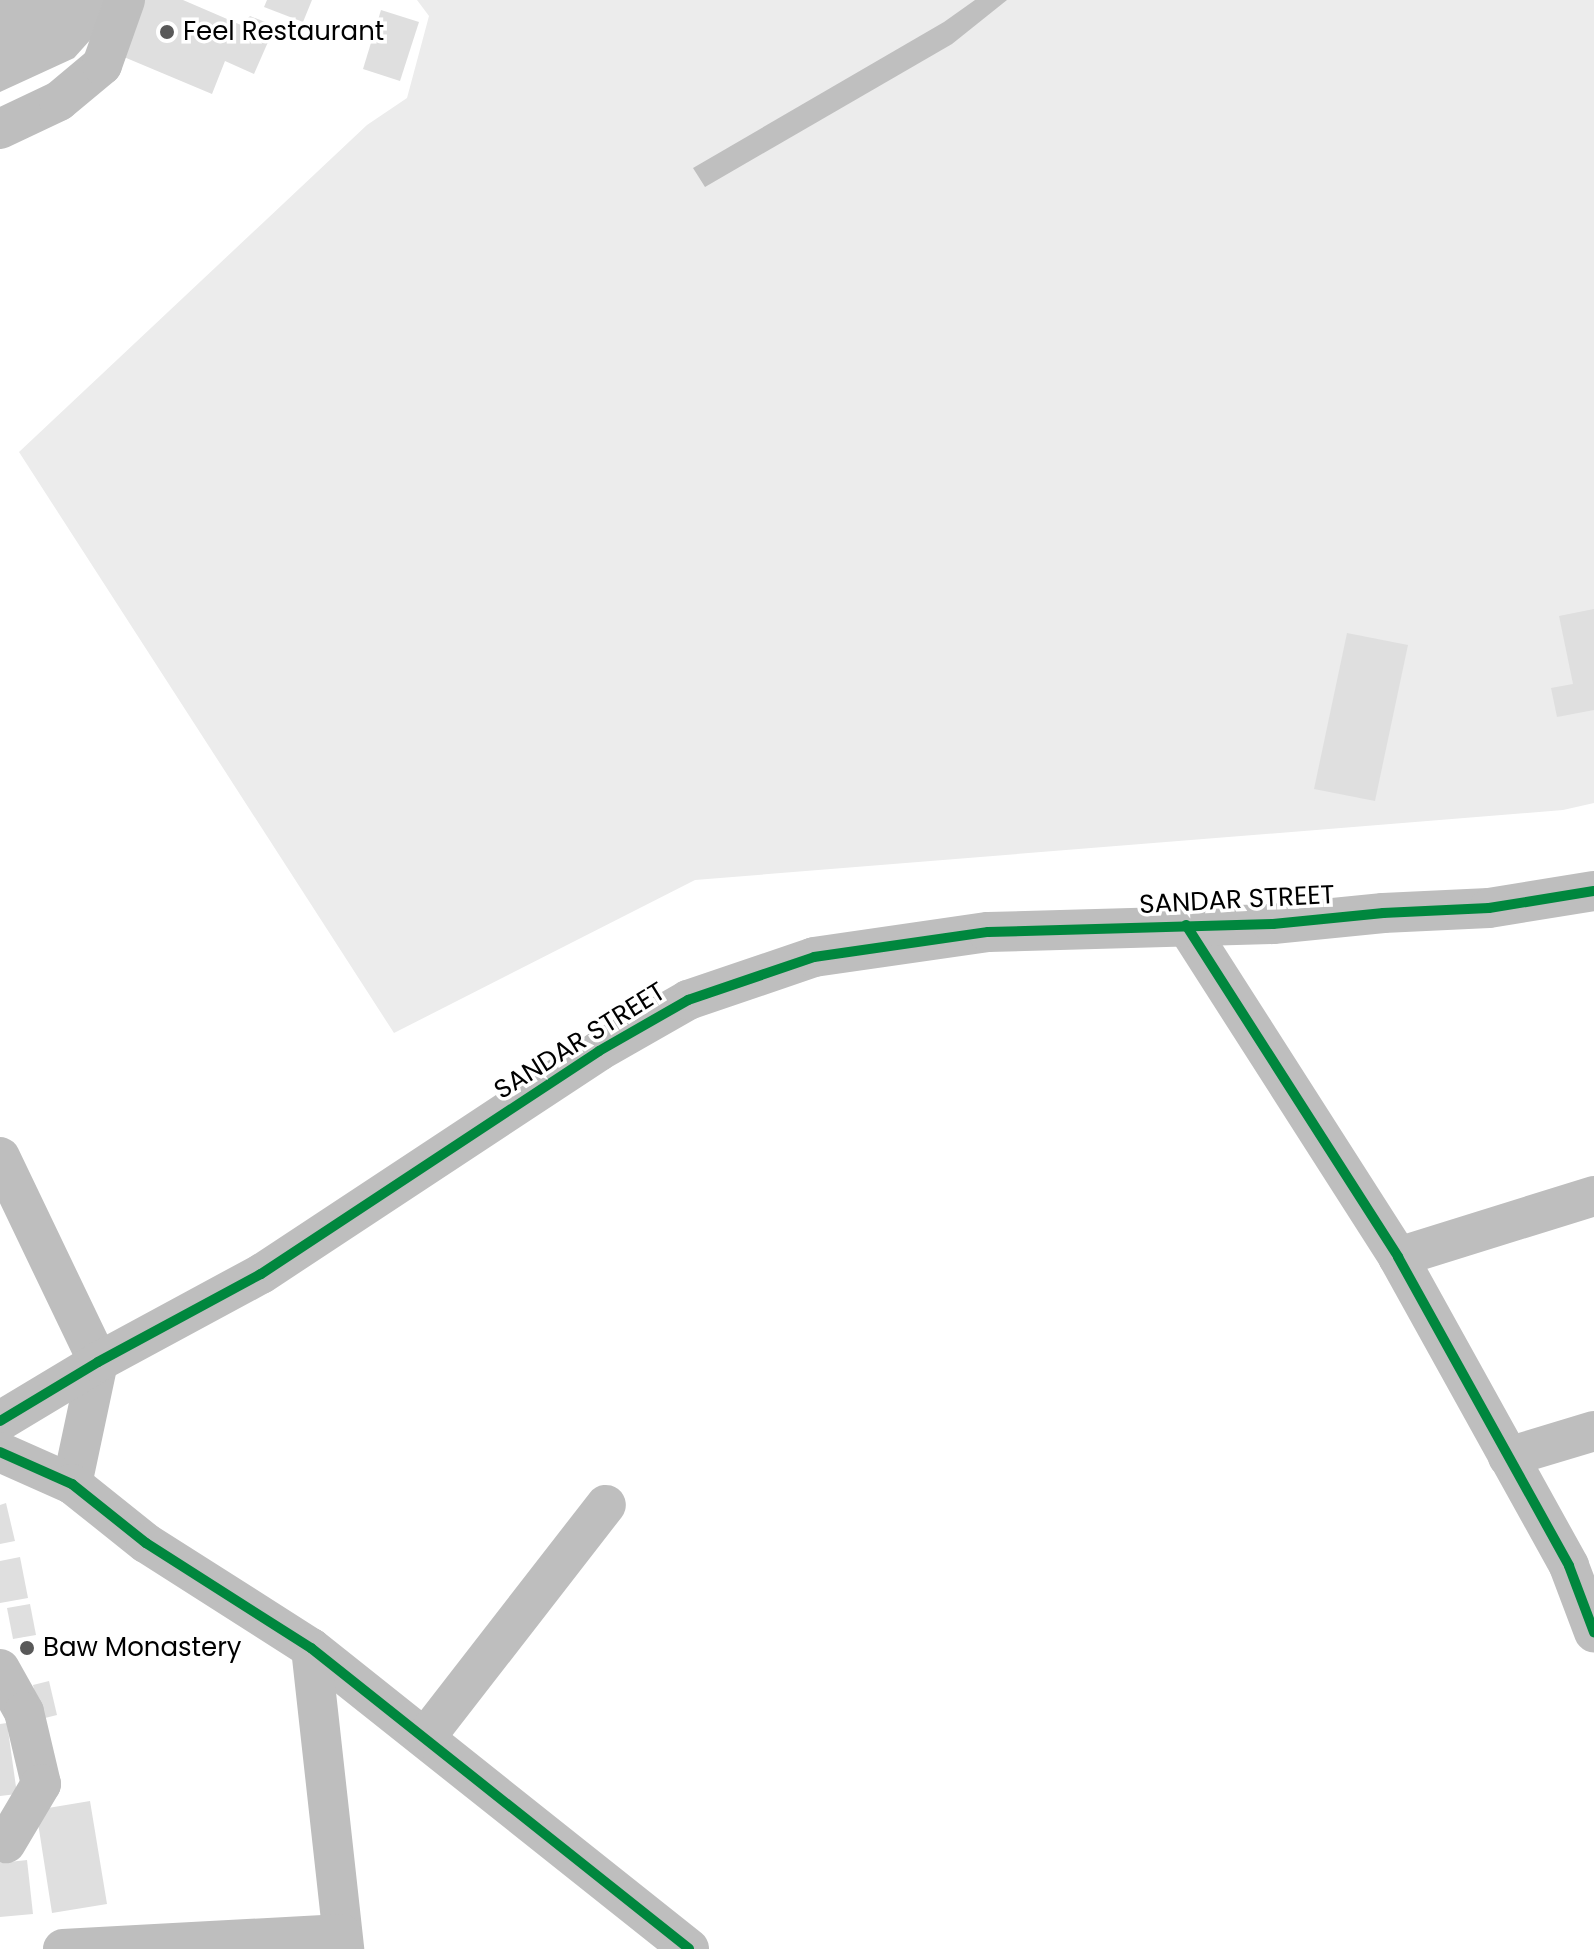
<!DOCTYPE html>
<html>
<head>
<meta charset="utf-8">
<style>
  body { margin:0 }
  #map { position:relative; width:1594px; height:1949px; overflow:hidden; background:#fff; font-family:Poppins,sans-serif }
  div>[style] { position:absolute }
  .green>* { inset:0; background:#ececec }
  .water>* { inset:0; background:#bfbfbf }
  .building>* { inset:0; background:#dfdfdf }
  .minor>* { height:40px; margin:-20px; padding:0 20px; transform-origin:20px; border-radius:20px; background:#bebebe }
  .cycleway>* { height:10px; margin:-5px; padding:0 5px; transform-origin:5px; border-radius:5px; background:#00873e }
  .dots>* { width:22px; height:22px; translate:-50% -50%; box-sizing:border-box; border:4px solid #fff; border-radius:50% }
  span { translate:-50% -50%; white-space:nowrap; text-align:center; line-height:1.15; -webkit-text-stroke:7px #fff; paint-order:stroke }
  .poi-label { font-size:26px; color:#000 }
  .left { translate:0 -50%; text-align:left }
  .street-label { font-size:26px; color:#000 }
</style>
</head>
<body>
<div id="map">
  <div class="green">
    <i style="clip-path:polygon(417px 0,1594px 0,1594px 803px,1563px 810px,695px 880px,394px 1033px,19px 452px,367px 125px,407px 98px,429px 16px)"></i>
  </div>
  <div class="water">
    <i style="clip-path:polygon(0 0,118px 0,109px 19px,74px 58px,0 92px)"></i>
    <i style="clip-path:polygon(975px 0,1007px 0,952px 44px,705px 187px,693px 168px,944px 22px)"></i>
  </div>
  <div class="building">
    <i style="clip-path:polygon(133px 0,183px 0,241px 25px,250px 16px,275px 26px,254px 74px,225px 61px,212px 94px,112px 52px)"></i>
    <i style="clip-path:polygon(267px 0,312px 0,303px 22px,264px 7px)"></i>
    <i style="clip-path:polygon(381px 10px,419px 22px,400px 81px,363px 69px)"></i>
    <i style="clip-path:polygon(1594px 609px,1594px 710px,1557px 717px,1551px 688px,1573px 684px,1559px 616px)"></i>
    <i style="clip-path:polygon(1347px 633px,1408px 645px,1375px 801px,1314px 789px)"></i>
    <i style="clip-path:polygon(6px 1503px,15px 1541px,0 1544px,0 1505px)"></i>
    <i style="clip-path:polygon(20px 1557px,28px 1598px,0 1603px,0 1561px)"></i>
    <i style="clip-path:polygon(30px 1604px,36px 1635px,13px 1639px,7px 1608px)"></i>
    <i style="clip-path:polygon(49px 1681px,57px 1715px,41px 1719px,33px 1685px)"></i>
    <i style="clip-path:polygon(7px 1723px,17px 1794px,0 1796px,0 1724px)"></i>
    <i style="clip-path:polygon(90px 1801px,107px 1904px,52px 1913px,36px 1810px)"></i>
    <i style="clip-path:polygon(27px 1860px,33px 1914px,0 1917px,0 1863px)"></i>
  </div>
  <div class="minor">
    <i style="left:0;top:129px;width:65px;rotate:-25.4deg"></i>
    <i style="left:59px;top:101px;width:56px;rotate:-39.9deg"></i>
    <i style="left:102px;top:65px;width:69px;rotate:-70.5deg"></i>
    <i style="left:1186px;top:925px;width:394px;rotate:57.4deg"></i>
    <i style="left:1398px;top:1257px;width:353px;rotate:61deg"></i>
    <i style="left:1569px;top:1566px;width:71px;rotate:69.3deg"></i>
    <i style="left:0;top:1157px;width:227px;rotate:64.4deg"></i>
    <i style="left:98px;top:1362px;width:125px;rotate:102deg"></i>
    <i style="left:1398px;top:1257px;width:205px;rotate:-17.3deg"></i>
    <i style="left:0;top:1421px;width:114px;rotate:-31deg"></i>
    <i style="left:98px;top:1362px;width:185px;rotate:-28.4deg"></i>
    <i style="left:261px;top:1274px;width:405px;rotate:-33.4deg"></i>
    <i style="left:599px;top:1051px;width:103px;rotate:-29.8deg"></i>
    <i style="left:688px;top:1000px;width:133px;rotate:-18.8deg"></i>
    <i style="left:814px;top:957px;width:176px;rotate:-8.2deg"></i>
    <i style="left:988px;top:932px;width:285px;rotate:-1.6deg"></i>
    <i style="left:1273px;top:924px;width:111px;rotate:-5.7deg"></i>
    <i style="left:1383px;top:913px;width:106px;rotate:-2.7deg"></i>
    <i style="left:1489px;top:908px;width:106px;rotate:-9.2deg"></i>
    <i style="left:0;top:1452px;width:79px;rotate:24deg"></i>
    <i style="left:72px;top:1484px;width:95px;rotate:38.6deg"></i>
    <i style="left:146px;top:1543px;width:196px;rotate:32.5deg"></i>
    <i style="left:311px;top:1648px;width:483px;rotate:38.5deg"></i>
    <i style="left:1508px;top:1457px;width:90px;rotate:-16.8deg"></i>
    <i style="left:311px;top:1648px;width:303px;rotate:83.7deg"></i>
    <i style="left:0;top:1669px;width:49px;rotate:60.8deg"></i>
    <i style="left:24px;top:1712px;width:74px;rotate:76.7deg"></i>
    <i style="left:41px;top:1784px;width:69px;rotate:120.7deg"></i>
    <i style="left:425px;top:1738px;width:295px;rotate:-52.2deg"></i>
    <i style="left:63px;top:1949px;width:279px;rotate:-3.1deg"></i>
  </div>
  <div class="cycleway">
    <i style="left:1186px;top:925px;width:394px;rotate:57.4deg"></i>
    <i style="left:1398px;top:1257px;width:353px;rotate:61deg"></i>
    <i style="left:1569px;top:1566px;width:71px;rotate:69.3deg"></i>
    <i style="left:0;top:1421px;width:114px;rotate:-31deg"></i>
    <i style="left:98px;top:1362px;width:185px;rotate:-28.4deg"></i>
    <i style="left:261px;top:1274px;width:405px;rotate:-33.4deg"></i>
    <i style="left:599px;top:1051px;width:103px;rotate:-29.8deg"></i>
    <i style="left:688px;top:1000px;width:133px;rotate:-18.8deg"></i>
    <i style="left:814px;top:957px;width:176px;rotate:-8.2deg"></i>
    <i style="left:988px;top:932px;width:285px;rotate:-1.6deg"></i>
    <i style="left:1273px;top:924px;width:111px;rotate:-5.7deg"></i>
    <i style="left:1383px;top:913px;width:106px;rotate:-2.7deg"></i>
    <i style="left:1489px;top:908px;width:106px;rotate:-9.2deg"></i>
    <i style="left:0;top:1452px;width:79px;rotate:24deg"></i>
    <i style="left:72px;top:1484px;width:95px;rotate:38.6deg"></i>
    <i style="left:146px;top:1543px;width:196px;rotate:32.5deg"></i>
    <i style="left:311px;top:1648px;width:483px;rotate:38.5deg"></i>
  </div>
  <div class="dots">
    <i style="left:167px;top:32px;background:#595959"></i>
    <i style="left:27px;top:1648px;background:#595959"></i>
  </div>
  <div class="poi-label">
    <span class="left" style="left:183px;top:32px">Feel Restaurant</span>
    <span class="left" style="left:43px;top:1648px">Baw Monastery</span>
  </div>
  <div class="street-label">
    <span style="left:1237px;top:900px;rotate:-3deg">SANDAR STREET</span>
    <span style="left:580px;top:1041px;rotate:-32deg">SANDAR STREET</span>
  </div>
</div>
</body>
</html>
